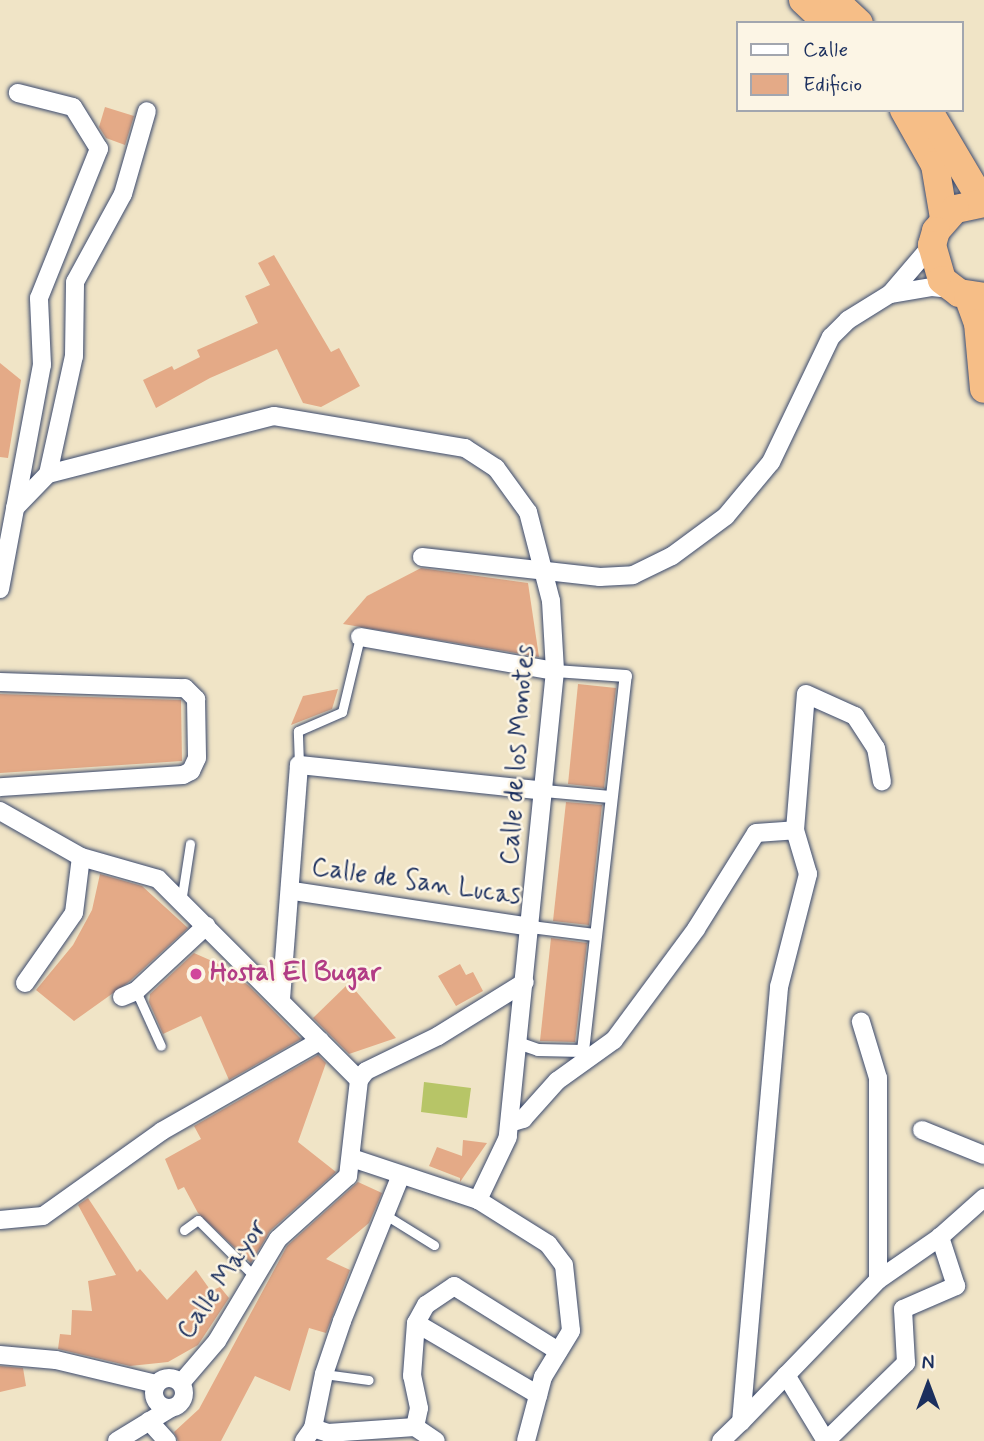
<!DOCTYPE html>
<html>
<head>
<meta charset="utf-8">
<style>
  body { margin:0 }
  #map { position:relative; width:984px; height:1441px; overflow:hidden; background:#f0e4c6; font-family:Mynerve,sans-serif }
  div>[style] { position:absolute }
  .green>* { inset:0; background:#b7c567 }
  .building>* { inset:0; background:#e4aa87 }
  .roads { filter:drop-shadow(0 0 2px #3b4a6e) drop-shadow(0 0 2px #3b4a6e) }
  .service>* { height:9px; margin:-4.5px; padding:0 4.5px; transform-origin:4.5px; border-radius:4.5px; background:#fff }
  .pedestrian>* { height:12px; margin:-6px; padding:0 6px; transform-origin:6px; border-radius:6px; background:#fff }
  .minor>* { height:18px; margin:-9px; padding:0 9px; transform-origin:9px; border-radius:9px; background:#fff }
  .minor>.ring { margin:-9px; padding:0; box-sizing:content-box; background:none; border:18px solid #fff; border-radius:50% }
  .trunk>* { height:28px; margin:-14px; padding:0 14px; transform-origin:14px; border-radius:14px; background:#f6be87 }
  .dots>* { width:19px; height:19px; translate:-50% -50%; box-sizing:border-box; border:4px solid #fcf5e5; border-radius:50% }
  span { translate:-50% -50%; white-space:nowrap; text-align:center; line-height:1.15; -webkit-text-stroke:5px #fcf5e5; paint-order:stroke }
  .street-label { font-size:26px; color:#1b2f5e }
  .hotel-label { font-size:26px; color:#b23c85; font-weight:700 }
  .left { translate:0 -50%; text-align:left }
  .legend { position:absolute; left:736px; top:21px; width:228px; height:91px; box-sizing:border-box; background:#fcf5e5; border:2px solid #a2a6af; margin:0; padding:9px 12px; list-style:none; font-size:21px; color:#1b2f5e }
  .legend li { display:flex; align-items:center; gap:14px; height:35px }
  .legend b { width:35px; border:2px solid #a2a6af }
  .north { position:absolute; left:893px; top:1350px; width:70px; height:70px; -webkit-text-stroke:5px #fcf5e5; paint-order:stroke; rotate:0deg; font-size:19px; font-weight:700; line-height:28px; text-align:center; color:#1b2f5e }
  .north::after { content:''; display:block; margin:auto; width:24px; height:32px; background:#1b2f5e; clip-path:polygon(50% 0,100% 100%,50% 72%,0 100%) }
</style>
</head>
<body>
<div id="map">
  <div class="green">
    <i style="clip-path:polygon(424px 1082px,471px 1088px,467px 1118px,421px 1112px)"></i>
  </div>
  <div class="building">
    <i style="clip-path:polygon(105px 107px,134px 116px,125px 145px,106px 138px,99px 127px)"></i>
    <i style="clip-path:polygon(274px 255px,331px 352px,339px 348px,360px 386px,321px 407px,303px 403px,277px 349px,210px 378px,156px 408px,143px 380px,172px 366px,174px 370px,200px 357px,197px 350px,258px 323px,245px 296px,270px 285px,258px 263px)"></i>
    <i style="clip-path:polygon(0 363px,21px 380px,8px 458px,0 457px)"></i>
    <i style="clip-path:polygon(421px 568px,528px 583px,539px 657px,343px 624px,367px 596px)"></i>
    <i style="clip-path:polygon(578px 684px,616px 688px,604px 788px,568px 784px)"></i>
    <i style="clip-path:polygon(338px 689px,332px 709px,291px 725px,303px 696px)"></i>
    <i style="clip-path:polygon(0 694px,181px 700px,182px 761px,0 773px)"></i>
    <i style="clip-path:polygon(566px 802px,602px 805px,589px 925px,553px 921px)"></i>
    <i style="clip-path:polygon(100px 874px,142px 886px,188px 928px,130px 981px,74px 1021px,36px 990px,73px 945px,92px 910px)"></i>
    <i style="clip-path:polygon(551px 938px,587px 943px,575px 1042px,540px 1041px)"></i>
    <i style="clip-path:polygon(194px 953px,221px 965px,249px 986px,301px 1039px,229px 1080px,201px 1016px,163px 1034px,149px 1002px,150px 994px)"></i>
    <i style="clip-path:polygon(460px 964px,466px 975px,473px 972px,483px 991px,456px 1006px,438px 976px)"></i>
    <i style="clip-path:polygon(349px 983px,396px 1038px,349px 1054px,313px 1018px)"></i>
    <i style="clip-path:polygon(318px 1055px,326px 1063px,298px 1142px,336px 1172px,270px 1231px,251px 1263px,198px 1213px,184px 1187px,178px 1190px,165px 1159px,201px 1139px,194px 1126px)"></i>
    <i style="clip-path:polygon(463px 1140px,487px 1143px,460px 1182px,460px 1178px,429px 1166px,437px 1147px,462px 1156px)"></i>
    <i style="clip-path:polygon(358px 1182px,382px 1193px,369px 1223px,326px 1259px,350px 1270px,326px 1333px,309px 1328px,290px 1391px,255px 1376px,221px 1441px,178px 1441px,174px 1432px,199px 1409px,287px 1246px)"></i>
    <i style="clip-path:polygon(88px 1198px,137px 1272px,140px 1269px,167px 1300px,196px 1270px,211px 1291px,220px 1287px,229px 1298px,198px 1345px,168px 1362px,130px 1366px,58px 1349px,60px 1334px,71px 1335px,72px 1310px,92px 1311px,88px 1281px,116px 1275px,78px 1205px)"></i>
    <i style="clip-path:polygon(0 1366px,23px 1368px,26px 1386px,0 1392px)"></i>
  </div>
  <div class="roads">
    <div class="service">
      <i style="left:299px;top:765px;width:34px;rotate:-92deg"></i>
      <i style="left:298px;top:731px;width:48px;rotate:-23.4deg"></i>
      <i style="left:342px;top:712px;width:77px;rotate:-76.5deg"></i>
      <i style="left:181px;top:902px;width:59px;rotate:-81.2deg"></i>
      <i style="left:136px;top:991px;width:60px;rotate:65.6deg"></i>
      <i style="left:384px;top:1214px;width:59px;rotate:31.8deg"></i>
      <i style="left:184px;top:1230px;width:17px;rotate:-36deg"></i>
      <i style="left:198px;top:1220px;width:81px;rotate:45deg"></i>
      <i style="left:324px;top:1374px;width:45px;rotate:7.6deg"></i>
    </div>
    <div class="pedestrian">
      <i style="left:545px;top:791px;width:65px;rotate:5.3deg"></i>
      <i style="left:531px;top:927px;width:64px;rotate:7.2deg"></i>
      <i style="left:518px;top:1043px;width:21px;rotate:19deg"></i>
      <i style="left:538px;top:1050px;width:45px;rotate:1.3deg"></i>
      <i style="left:583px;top:1051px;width:377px;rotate:-83.5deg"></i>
      <i style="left:626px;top:676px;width:71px;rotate:-176deg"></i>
    </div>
    <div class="minor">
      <i style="left:890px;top:294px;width:43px;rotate:-9.5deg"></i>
      <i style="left:932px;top:287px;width:19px;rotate:6deg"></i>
      <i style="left:48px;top:474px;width:121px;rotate:-77.6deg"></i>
      <i style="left:74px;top:356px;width:74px;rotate:-89.2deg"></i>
      <i style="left:75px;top:282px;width:100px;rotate:-61.4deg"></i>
      <i style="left:123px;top:194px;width:86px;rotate:-73.9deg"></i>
      <i style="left:15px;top:508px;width:47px;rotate:-45.9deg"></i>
      <i style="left:48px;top:474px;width:233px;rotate:-14.4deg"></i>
      <i style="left:274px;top:416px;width:194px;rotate:9.5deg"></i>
      <i style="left:465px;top:448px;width:37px;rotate:33deg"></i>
      <i style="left:496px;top:468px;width:54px;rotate:54deg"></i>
      <i style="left:528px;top:512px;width:92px;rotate:75.5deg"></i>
      <i style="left:551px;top:601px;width:70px;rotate:86.7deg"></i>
      <i style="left:555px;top:671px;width:468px;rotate:95.8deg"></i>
      <i style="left:508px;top:1137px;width:70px;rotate:115.5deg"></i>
      <i style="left:478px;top:1200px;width:133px;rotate:-161.6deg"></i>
      <i style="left:422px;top:557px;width:179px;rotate:6.4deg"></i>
      <i style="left:600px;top:577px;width:33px;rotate:-3deg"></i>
      <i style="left:633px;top:575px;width:43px;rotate:-26deg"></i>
      <i style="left:672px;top:556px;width:67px;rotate:-36.5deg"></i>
      <i style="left:726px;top:516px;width:70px;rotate:-50.2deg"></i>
      <i style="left:771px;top:462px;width:139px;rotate:-64.4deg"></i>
      <i style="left:831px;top:337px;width:24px;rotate:-45deg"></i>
      <i style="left:848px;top:320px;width:49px;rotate:-31.8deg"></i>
      <i style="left:890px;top:294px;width:65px;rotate:-49.4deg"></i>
      <i style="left:0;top:589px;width:228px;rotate:-79.4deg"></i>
      <i style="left:42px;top:365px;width:67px;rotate:-92.6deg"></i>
      <i style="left:39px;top:298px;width:161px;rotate:-68.1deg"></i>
      <i style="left:99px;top:149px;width:49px;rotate:-121.8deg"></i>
      <i style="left:73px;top:107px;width:57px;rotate:-165.7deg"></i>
      <i style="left:360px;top:637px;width:198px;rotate:9.9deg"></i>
      <i style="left:0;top:682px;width:185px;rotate:1.9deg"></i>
      <i style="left:185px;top:688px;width:16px;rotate:45deg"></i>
      <i style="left:196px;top:699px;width:59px;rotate:89deg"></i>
      <i style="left:197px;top:758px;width:14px;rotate:115deg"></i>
      <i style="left:191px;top:771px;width:9px;rotate:153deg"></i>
      <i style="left:183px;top:775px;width:183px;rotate:176.2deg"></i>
      <i style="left:0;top:811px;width:93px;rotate:29.6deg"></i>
      <i style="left:81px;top:857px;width:80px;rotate:15.9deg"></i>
      <i style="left:158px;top:879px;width:284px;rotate:45deg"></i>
      <i style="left:359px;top:1080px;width:97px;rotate:96.5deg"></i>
      <i style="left:348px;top:1176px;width:94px;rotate:138deg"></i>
      <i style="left:278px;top:1239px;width:119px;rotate:120.9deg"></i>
      <i style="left:217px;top:1341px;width:55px;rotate:130.6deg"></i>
      <i style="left:293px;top:891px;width:241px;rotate:8.6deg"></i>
      <i style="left:25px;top:983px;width:85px;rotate:-55deg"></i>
      <i style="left:74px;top:913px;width:56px;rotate:-82.9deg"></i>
      <i style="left:122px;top:997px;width:15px;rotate:-23deg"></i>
      <i style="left:136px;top:991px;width:96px;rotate:-42.9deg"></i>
      <i style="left:281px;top:999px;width:235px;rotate:-85.6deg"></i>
      <i style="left:299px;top:765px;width:247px;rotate:6deg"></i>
      <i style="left:359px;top:1080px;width:11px;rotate:-52deg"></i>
      <i style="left:366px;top:1071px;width:80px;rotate:-25.9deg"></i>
      <i style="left:438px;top:1036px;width:102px;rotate:-31.8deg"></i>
      <i style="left:510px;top:1123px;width:14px;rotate:-17deg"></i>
      <i style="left:523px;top:1119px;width:51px;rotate:-48.2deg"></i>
      <i style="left:557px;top:1081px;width:70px;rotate:-35.7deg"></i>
      <i style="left:614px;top:1040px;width:138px;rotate:-53.5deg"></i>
      <i style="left:696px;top:929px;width:113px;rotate:-58deg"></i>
      <i style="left:756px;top:833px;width:39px;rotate:-4deg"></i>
      <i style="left:922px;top:1130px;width:67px;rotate:22deg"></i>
      <i style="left:478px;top:1200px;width:83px;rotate:32.2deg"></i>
      <i style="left:548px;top:1244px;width:26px;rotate:53deg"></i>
      <i style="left:564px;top:1265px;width:66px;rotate:83.9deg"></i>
      <i style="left:571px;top:1331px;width:54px;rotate:121.3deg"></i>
      <i style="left:543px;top:1377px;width:66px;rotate:104.9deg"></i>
      <i style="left:0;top:1220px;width:43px;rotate:-5.3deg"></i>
      <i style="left:43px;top:1216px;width:146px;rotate:-35.5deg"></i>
      <i style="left:162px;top:1131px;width:182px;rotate:-29.7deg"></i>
      <i style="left:878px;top:1280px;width:75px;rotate:-34.7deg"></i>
      <i style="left:940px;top:1237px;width:59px;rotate:-41.6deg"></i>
      <i style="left:416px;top:1323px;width:142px;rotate:30.5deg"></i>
      <i style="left:0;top:1355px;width:56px;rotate:5.1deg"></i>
      <i style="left:56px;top:1360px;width:103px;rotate:13.5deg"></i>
      <i style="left:786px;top:1375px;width:77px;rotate:58.8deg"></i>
      <i style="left:826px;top:1441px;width:112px;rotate:-44.3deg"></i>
      <i style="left:906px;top:1363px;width:54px;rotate:-93.2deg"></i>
      <i style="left:903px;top:1309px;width:58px;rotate:-23.5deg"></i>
      <i style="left:956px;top:1286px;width:52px;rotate:-108.1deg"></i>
      <i class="ring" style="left:154px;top:1378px;width:12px;height:12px"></i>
      <i style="left:149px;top:1421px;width:27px;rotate:48deg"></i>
      <i style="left:741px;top:1422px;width:197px;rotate:-46deg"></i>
      <i style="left:878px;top:1280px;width:202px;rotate:-90deg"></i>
      <i style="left:878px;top:1078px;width:59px;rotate:-106.9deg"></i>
      <i style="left:415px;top:1427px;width:19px;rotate:-78deg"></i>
      <i style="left:419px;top:1408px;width:33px;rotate:-102deg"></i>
      <i style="left:412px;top:1376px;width:53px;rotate:-85.7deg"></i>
      <i style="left:416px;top:1323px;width:21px;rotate:-61deg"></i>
      <i style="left:426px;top:1305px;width:34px;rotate:-34deg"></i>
      <i style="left:454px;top:1286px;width:123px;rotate:32deg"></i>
      <i style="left:313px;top:1428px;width:16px;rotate:18deg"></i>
      <i style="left:328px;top:1433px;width:87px;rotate:-3.9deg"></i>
      <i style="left:415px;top:1427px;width:25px;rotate:34deg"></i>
      <i style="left:117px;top:1441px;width:63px;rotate:-31.4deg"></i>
      <i style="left:304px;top:1441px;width:16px;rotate:-55deg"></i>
      <i style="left:313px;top:1428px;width:55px;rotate:-78.5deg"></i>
      <i style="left:324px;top:1374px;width:56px;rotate:-71.2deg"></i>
      <i style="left:342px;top:1321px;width:157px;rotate:-68deg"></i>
      <i style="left:721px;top:1441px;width:28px;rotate:-44deg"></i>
      <i style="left:741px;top:1422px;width:437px;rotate:-85deg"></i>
      <i style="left:779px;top:987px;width:117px;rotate:-75.6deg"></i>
      <i style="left:808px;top:874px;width:46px;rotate:-106.5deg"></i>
      <i style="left:795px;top:830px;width:136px;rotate:-85.4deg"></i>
      <i style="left:806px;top:694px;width:54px;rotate:24.2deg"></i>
      <i style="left:855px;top:716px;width:38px;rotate:57deg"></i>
      <i style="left:876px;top:748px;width:34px;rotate:80deg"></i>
    </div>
    <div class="trunk">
      <i style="left:803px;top:0;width:34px;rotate:43deg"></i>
      <i style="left:834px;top:0;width:34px;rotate:43deg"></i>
      <i style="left:904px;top:110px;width:63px;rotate:60.6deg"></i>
      <i style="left:935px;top:165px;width:54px;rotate:80.4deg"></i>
      <i style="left:928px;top:110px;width:108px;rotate:59.4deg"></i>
      <i style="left:984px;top:203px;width:30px;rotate:168deg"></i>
      <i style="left:955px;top:209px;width:29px;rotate:131deg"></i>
      <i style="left:936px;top:231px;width:15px;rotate:106deg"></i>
      <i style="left:932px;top:245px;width:36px;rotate:74deg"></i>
      <i style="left:942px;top:280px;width:21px;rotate:37deg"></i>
      <i style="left:959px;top:293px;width:25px;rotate:9deg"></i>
      <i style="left:968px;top:296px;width:29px;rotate:70deg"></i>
      <i style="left:978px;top:323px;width:66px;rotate:84.8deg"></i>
    </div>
  </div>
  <div class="dots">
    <i style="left:196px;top:974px;background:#d1479c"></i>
  </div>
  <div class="street-label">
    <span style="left:519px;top:755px;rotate:-86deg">Calle de los Monotes</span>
    <span style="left:416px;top:883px;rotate:8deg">Calle de San Lucas</span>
    <span style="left:223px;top:1280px;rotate:-56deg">Calle Mayor</span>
  </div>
  <div class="hotel-label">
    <span class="left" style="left:210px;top:974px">Hostal El Bugar</span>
  </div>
  <ul class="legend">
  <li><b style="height:9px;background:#fff"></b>Calle</li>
  <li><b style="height:19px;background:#e4aa87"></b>Edificio</li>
  </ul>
  <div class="north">N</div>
</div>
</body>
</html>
